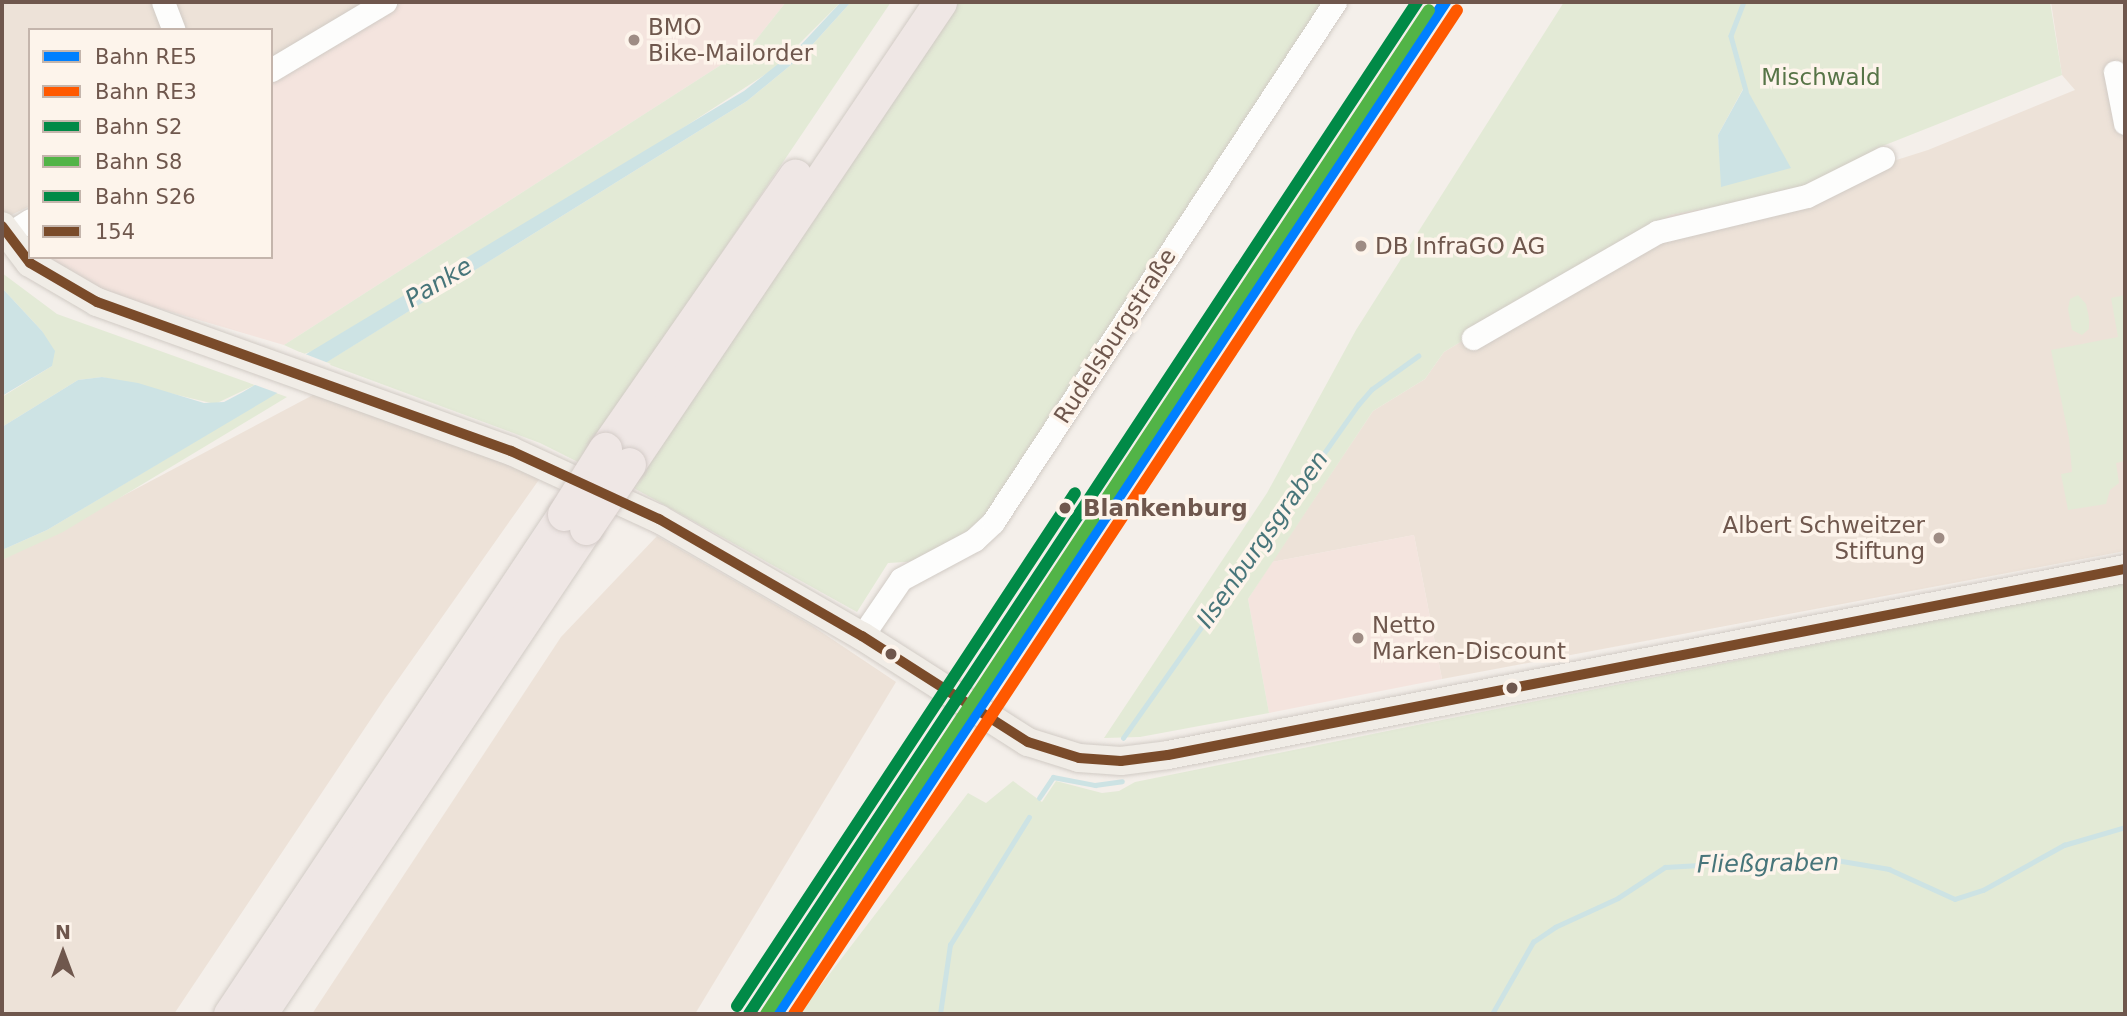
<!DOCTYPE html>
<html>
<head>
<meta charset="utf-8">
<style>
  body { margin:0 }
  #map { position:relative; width:2127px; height:1016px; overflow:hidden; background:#f4efea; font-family:"DejaVu Sans",sans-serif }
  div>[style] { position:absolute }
  .residential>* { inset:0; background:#ede2d8 }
  .commercial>* { inset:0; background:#f4e4de }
  .green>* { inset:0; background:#e3ead6 }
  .water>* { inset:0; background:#cde3e4 }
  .pier>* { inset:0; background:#f4efea }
  .stream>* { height:4.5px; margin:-2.25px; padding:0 2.25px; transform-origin:2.25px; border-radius:2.25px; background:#cde3e4 }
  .roads { filter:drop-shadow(0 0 2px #d1cbc5) drop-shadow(0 0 2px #d1cbc5) }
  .minor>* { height:23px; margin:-11.5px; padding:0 11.5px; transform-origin:11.5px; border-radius:11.5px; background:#fdfdfc }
  .major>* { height:28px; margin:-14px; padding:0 14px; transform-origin:14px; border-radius:14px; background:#f0ece6 }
  .highway>* { height:33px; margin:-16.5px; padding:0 16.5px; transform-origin:16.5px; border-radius:16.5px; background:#efe7e5 }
  .bridges { filter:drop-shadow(0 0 2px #d3cbc7) drop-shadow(0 0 2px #d3cbc7) }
  .highway-bridge>* { height:33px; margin:-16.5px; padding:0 16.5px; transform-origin:16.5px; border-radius:16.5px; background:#efe7e5 }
  .bus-1>* { height:10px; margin:-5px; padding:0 5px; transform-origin:5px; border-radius:5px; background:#7a4b2a }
  .rail-1>* { height:12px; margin:-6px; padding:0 6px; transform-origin:6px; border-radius:6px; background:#0080ff }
  .rail-2>* { height:12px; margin:-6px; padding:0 6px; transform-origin:6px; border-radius:6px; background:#ff5900 }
  .rail-3>* { height:12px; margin:-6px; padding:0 6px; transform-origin:6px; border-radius:6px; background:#018a47 }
  .rail-4>* { height:12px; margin:-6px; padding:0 6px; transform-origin:6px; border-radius:6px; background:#52b447 }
  .rail-5>* { height:12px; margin:-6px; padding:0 6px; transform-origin:6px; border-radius:6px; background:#018a47 }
  .dots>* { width:19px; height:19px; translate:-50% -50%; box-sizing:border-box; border:4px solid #fdf4eb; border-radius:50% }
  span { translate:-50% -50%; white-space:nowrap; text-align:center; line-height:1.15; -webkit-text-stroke:7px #fdf4eb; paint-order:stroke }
  .poi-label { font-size:23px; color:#6f574d }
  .left { translate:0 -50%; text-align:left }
  .right { translate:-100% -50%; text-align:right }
  .park-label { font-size:23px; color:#577447 }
  .street-label { font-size:23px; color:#6f574d }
  .stop-label { font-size:23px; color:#6f574d; font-weight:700 }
  .water-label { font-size:24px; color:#47757a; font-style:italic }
  .frame { position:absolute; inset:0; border:4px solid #6f574d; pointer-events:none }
  .legend { position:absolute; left:28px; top:28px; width:245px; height:231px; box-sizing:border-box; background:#fdf4eb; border:2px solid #c4b5ac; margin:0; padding:9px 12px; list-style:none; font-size:21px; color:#6f574d }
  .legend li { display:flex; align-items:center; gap:14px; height:35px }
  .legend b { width:35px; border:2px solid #c4b5ac }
  .north { position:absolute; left:28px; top:918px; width:70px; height:70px; -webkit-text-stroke:5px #fdf4eb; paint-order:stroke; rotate:0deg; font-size:19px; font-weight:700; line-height:28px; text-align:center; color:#6f574d }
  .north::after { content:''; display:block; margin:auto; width:24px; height:32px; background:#6f574d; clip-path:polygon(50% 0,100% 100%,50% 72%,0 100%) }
</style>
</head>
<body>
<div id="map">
  <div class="residential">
    <i style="clip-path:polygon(2px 2px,159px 2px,170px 30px,30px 30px,30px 206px,11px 215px,2px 212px)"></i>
    <i style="clip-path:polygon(175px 2px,367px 2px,271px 58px,271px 30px,186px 30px)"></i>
    <i style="clip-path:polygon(2051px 2px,2125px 2px,2125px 551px,1442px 679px,1414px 535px,1272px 562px,1373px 411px,1425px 379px,1444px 352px,1670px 215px,1802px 190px,1928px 150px,2075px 90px,2062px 75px)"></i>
    <i style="clip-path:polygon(332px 394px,543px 474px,385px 698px,174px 1014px,2px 1014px,2px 560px,313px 395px)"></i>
    <i style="clip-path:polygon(657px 536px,811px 625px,896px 682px,695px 1014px,312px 1014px,561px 637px)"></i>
  </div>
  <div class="commercial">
    <i style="clip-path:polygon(404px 2px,786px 2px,752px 45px,284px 345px,90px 288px,44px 257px,271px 257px,271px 82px)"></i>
    <i style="clip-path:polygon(1414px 535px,1442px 679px,1269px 713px,1248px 599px,1272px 562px)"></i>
  </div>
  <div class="green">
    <i style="clip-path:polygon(786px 2px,841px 2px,775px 68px,626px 165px,321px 348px,304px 354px,284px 345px,752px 45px)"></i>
    <i style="clip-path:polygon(851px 2px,891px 2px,580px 463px,540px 443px,325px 363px,747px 101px,803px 55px)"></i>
    <i style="clip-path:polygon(948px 2px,1325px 2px,983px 518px,955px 541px,921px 561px,888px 563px,857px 612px,632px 487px)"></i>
    <i style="clip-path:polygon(evenodd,1564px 2px,2050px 2px,2062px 75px,1875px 149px,1875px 157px,1802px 190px,1670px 215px,1444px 352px,1425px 379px,1373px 411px,1248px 599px,1269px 713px,1140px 737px,1104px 738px,1267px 493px,1356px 330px,1564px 2px,1744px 87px,1745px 87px,1722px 186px,1718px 135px,1744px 87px)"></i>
    <i style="clip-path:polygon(2px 273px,57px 314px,255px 385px,215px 404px,102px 377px,78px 380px,2px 427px,2px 397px,52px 366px,42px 331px,2px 288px)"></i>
    <i style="clip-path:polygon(2078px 295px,2086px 304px,2089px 318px,2089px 329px,2082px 335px,2072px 330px,2068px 309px,2070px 299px)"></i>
    <i style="clip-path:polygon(2125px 295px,2125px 461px,2116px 463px,2119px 483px,2110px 490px,2106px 504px,2068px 510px,2061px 474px,2072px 472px,2069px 438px,2051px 350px,2118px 337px,2111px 298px)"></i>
    <i style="clip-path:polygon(276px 393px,287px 397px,63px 532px,2px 560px,2px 550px,47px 530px)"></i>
    <i style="clip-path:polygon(2125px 582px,2125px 1014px,799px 1014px,968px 793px,986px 803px,1013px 781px,1042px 802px,1056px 781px,1102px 793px,1119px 791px,1135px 782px)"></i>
  </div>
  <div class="water">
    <i style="clip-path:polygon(841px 2px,851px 2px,803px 55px,747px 101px,266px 400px,47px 530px,2px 550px,2px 427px,78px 380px,102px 377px,138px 383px,204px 403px,224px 402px,243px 392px,744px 91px,797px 49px)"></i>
    <i style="clip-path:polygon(1745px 86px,1791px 168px,1721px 187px,1718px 135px)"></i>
    <i style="clip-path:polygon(2px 288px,42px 331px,55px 351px,52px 366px,2px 396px)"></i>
  </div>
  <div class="pier">
    <i style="clip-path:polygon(300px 352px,331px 364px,280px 394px,250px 383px)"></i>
  </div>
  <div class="stream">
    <i style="left:1744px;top:2px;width:36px;rotate:111deg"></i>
    <i style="left:1731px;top:36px;width:57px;rotate:74.7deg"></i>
    <i style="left:1123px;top:738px;width:408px;rotate:-54.8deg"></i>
    <i style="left:1358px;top:405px;width:21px;rotate:-49deg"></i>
    <i style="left:1372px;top:389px;width:57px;rotate:-35.7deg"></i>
    <i style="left:1039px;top:798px;width:25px;rotate:-56deg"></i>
    <i style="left:1053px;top:777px;width:43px;rotate:10.8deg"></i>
    <i style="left:1095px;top:785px;width:27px;rotate:-8deg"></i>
    <i style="left:940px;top:1014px;width:70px;rotate:-81.8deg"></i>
    <i style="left:950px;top:945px;width:150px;rotate:-58.3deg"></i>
    <i style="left:1492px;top:1014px;width:83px;rotate:-60.3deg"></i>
    <i style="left:1533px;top:942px;width:27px;rotate:-34deg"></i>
    <i style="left:1555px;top:927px;width:69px;rotate:-24.7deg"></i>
    <i style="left:1618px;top:898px;width:56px;rotate:-33.4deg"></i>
    <i style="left:1665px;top:867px;width:159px;rotate:-3.2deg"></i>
    <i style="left:1824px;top:858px;width:66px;rotate:9.6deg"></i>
    <i style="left:1889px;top:869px;width:72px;rotate:24.4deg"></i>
    <i style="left:1955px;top:899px;width:29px;rotate:-18deg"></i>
    <i style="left:1983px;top:890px;width:93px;rotate:-29.1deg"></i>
    <i style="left:2064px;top:845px;width:64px;rotate:-16.4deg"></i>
  </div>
  <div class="roads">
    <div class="minor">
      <i style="left:163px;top:2px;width:30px;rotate:69deg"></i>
      <i style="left:271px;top:70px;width:133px;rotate:-30.8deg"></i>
      <i style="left:2115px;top:72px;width:52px;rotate:78.9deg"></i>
      <i style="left:7px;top:235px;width:27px;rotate:-33deg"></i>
      <i style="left:1473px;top:338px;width:212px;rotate:-29.9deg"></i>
      <i style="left:1657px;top:232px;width:154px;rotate:-13.5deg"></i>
      <i style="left:1807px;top:196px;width:85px;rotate:-26.6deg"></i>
      <i style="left:862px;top:636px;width:69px;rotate:-55.6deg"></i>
      <i style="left:901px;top:579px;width:83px;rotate:-28.1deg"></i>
      <i style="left:974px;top:540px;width:26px;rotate:-43deg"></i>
      <i style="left:993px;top:522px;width:622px;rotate:-56.67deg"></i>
    </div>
    <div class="major">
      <i style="left:2px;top:226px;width:46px;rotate:52.9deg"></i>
      <i style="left:30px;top:263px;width:78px;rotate:30.2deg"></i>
      <i style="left:97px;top:302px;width:440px;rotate:19.8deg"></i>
      <i style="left:511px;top:451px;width:163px;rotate:24.7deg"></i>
      <i style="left:659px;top:519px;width:234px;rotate:30deg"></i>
      <i style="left:862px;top:636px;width:197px;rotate:32.6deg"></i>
      <i style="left:1028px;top:742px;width:53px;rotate:17.4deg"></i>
      <i style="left:1079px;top:758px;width:42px;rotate:4.1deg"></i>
      <i style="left:1121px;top:761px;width:47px;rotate:-7.3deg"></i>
      <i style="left:1168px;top:755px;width:975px;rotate:-11deg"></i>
    </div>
    <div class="highway">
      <i style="left:605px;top:449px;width:333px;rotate:-55.2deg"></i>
      <i style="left:629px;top:464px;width:557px;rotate:-56.05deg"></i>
      <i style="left:230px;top:1014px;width:601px;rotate:-56.26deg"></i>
      <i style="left:260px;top:1014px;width:585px;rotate:-56.15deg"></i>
    </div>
  </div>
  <div class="bridges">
    <div class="highway-bridge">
      <i style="left:564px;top:514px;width:77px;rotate:-57.8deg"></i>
      <i style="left:586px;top:528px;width:77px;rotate:-56.1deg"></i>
    </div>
  </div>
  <div class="bus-1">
    <i style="left:2px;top:226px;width:46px;rotate:52.9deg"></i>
    <i style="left:30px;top:263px;width:78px;rotate:30.2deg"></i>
    <i style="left:97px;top:302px;width:440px;rotate:19.8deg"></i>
    <i style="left:511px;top:451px;width:163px;rotate:24.7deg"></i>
    <i style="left:659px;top:519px;width:234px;rotate:30deg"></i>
    <i style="left:862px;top:636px;width:197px;rotate:32.6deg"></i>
    <i style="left:1028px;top:742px;width:53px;rotate:17.4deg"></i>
    <i style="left:1079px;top:758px;width:42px;rotate:4.1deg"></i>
    <i style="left:1121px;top:761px;width:47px;rotate:-7.3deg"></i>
    <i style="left:1168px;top:755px;width:975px;rotate:-11deg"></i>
  </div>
  <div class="rail-1">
    <i style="left:777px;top:1014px;width:1213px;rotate:-56.57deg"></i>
  </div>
  <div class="rail-2">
    <i style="left:794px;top:1014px;width:1203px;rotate:-56.56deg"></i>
  </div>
  <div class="rail-3">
    <i style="left:749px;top:1014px;width:1213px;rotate:-56.57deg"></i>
  </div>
  <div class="rail-4">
    <i style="left:766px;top:1014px;width:1203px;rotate:-56.56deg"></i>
  </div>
  <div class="rail-5">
    <i style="left:737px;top:1006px;width:614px;rotate:-56.62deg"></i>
  </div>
  <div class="dots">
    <i style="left:634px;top:40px;background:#9e8c84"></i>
    <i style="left:1361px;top:246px;background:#9e8c84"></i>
    <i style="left:1065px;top:508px;background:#6f574d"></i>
    <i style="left:1939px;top:538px;background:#9e8c84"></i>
    <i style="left:1358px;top:638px;background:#9e8c84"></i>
    <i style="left:891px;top:654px;background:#6f574d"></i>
    <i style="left:1512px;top:688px;background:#6f574d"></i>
  </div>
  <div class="poi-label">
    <span class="left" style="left:648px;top:40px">BMO<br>Bike-Mailorder</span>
    <span class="left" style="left:1375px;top:246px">DB InfraGO AG</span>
    <span class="right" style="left:1925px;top:538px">Albert Schweitzer<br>Stiftung</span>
    <span class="left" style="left:1372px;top:638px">Netto<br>Marken-Discount</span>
  </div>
  <div class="park-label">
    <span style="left:1821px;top:77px">Mischwald</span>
  </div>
  <div class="street-label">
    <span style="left:1115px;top:336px;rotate:-57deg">Rudelsburgstraße</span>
  </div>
  <div class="stop-label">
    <span class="left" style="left:1083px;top:508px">Blankenburg</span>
  </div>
  <div class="water-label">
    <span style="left:439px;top:283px;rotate:-31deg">Panke</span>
    <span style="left:1263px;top:540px;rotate:-55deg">Ilsenburgsgraben</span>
    <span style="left:1768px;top:864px;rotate:-1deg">Fließgraben</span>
  </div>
  <div class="frame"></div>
  <ul class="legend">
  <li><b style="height:9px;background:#0080ff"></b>Bahn RE5</li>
  <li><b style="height:9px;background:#ff5900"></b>Bahn RE3</li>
  <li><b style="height:9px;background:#018a47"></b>Bahn S2</li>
  <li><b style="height:9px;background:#52b447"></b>Bahn S8</li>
  <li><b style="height:9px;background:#018a47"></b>Bahn S26</li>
  <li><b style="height:9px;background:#7a4b2a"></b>154</li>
  </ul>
  <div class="north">N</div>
</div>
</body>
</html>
